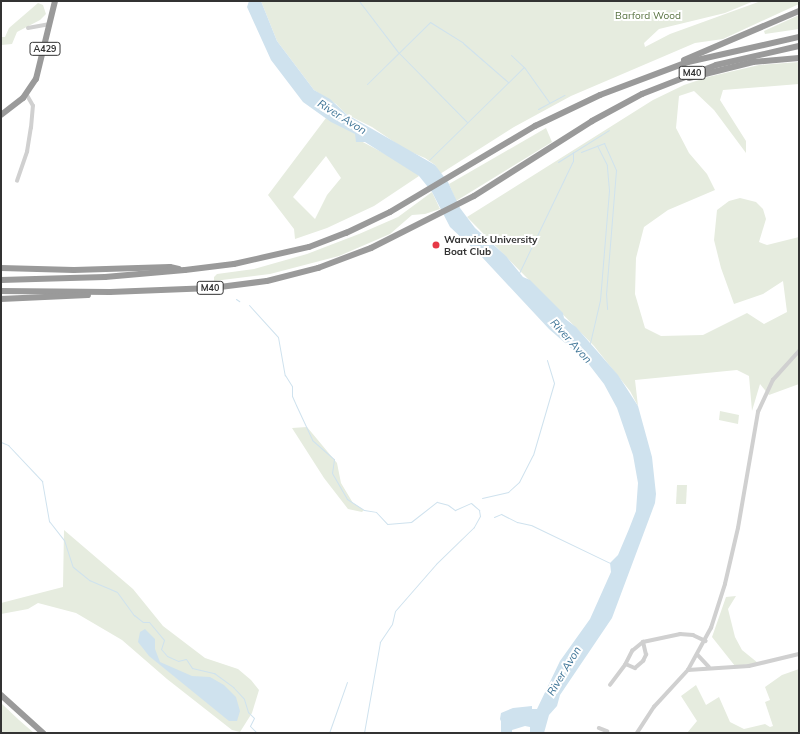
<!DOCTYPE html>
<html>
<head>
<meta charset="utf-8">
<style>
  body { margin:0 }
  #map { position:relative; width:800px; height:734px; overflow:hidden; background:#fff; font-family:Mulish,sans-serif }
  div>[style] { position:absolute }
  .green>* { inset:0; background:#e6ecdf }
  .water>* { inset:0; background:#cfe2ee }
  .stream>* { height:1px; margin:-0.5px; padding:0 0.5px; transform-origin:0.5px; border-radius:0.5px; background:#cfe2ee }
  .river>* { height:7px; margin:-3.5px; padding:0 3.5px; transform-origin:3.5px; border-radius:3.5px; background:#cfe2ee }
  .street>* { height:3.5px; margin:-1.75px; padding:0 1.75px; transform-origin:1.75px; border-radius:1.75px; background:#d0d0d0 }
  .highway>* { height:6px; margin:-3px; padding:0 3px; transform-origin:3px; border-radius:3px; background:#9a9a9a }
  .dots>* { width:11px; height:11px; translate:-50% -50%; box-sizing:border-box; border:2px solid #fff; border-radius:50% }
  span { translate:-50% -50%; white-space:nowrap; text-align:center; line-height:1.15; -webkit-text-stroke:4px #fff; paint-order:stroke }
  .shield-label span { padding:1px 3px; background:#fff; border:1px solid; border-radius:3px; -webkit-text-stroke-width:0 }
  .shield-label { font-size:9px; color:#333; font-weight:700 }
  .park-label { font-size:10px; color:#56703f }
  .poi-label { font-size:10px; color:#333; font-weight:700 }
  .left { translate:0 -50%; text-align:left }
  .water-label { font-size:11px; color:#3f7597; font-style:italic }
  .frame { position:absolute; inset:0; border:2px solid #333; pointer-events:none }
</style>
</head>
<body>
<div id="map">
  <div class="green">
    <i style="clip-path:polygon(261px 1px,754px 1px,725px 13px,659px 29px,644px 43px,645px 47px,670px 34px,761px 1px,799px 1px,799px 4px,723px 39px,695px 43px,571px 96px,514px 127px,440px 174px,435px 165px,425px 158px,406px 150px,372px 127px,346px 114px,336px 104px,314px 90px,277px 41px)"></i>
    <i style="clip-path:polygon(38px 3px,43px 5px,46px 14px,40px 20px,17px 32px,12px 44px,1px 45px,1px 37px,5px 37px,9px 28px)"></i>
    <i style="clip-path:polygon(799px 15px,799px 29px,765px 34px,764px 31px)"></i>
    <i style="clip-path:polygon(799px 62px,799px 84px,723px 90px,720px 100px,746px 141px,746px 153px,714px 110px,694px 91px,679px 96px,676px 128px,689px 153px,707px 174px,715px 190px,668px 210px,644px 227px,636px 258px,635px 294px,645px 328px,661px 336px,703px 335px,747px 313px,764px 324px,787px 312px,783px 281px,763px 294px,734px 304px,721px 268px,714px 240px,717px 210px,729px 201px,740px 198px,756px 202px,763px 209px,766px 219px,759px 242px,767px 245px,799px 237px,799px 384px,769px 395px,760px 384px,752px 411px,749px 376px,737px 370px,635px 380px,638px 406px,630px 391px,594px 346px,467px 217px,653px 100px,684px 85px,708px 77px,759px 65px)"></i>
    <i style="clip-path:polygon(evenodd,326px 118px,356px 134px,359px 140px,406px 165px,419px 176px,374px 206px,327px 228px,295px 239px,294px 229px,268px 195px,326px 118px,326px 156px,341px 178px,327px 195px,315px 219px,293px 197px,326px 156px)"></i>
    <i style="clip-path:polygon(546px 128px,552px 142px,456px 201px,449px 184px)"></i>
    <i style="clip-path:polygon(432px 192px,440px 209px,425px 214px,412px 215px,390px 234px,339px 256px,270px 274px,214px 281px,214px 277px,217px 274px,254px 269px,307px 254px,359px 234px,398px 217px)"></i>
    <i style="clip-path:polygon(720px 411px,739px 415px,738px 424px,719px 420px)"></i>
    <i style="clip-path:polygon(307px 427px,337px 463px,341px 483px,353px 503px,364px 510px,362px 512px,348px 509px,324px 478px,292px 428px)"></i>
    <i style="clip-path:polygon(677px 485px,687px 485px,686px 504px,676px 504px)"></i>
    <i style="clip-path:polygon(64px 530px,133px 589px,163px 626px,205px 658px,238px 669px,251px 680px,259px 690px,252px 713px,240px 732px,232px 730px,167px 679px,122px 640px,76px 613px,38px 603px,28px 609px,1px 614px,1px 603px,63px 587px)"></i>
    <i style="clip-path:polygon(736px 596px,728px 609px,735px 637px,742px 650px,758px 663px,735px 666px,712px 637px,726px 597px)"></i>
    <i style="clip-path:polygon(799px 669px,799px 733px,687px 733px,697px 721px,681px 696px,696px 685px,706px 705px,719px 697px,730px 722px,744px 729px,765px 724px,770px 727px,773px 726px,765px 702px,770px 700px,765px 687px,782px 675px)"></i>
    <i style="clip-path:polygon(1px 703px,19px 720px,34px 733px,1px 733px)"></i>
  </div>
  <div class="water">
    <i style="clip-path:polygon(249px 1px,261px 1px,277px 41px,314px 90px,330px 99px,346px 114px,435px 165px,448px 182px,460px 208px,475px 228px,506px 256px,523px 277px,530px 280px,563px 313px,564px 318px,576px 327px,618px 375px,638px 406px,652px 457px,656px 494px,655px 503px,612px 618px,560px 695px,557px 706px,549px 715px,544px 733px,530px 733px,530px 727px,525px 726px,512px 730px,512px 733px,506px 733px,500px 719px,501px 713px,513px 708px,532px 706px,532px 709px,537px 709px,560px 661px,590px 619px,611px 572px,610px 563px,618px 555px,629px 529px,636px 511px,638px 483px,633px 455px,617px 408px,604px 384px,587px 362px,549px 329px,481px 256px,450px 227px,432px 192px,419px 176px,365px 142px,356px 142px,355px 134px,331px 122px,303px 102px,271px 60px,247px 7px)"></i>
    <i style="clip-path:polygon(145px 629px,155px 639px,155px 649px,160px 662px,192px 676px,210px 677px,224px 685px,236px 697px,240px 711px,237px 721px,229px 721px,149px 656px,138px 642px,140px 632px)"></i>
  </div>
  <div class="stream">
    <i style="left:359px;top:1px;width:64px;rotate:52.6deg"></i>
    <i style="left:398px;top:52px;width:98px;rotate:45.4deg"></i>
    <i style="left:511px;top:55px;width:18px;rotate:43deg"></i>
    <i style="left:524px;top:67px;width:43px;rotate:54.5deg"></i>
    <i style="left:367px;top:84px;width:88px;rotate:-44.5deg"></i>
    <i style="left:430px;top:22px;width:39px;rotate:32deg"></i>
    <i style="left:463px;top:43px;width:60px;rotate:40.9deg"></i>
    <i style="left:538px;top:109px;width:30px;rotate:-28deg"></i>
    <i style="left:581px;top:152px;width:25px;rotate:-21deg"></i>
    <i style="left:604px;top:143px;width:30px;rotate:66deg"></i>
    <i style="left:616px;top:170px;width:123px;rotate:94.6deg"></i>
    <i style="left:606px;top:293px;width:16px;rotate:86deg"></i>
    <i style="left:429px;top:160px;width:133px;rotate:-44.4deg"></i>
    <i style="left:558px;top:162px;width:60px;rotate:-32.1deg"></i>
    <i style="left:519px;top:273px;width:124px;rotate:-64.3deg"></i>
    <i style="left:573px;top:161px;width:9px;rotate:-90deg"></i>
    <i style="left:236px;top:299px;width:4px;rotate:34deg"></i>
    <i style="left:249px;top:305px;width:43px;rotate:47.8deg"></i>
    <i style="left:278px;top:337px;width:39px;rotate:80deg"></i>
    <i style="left:285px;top:375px;width:13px;rotate:58deg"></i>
    <i style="left:292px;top:386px;width:10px;rotate:90deg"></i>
    <i style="left:292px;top:396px;width:10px;rotate:66deg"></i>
    <i style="left:296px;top:405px;width:38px;rotate:65deg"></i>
    <i style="left:312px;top:440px;width:29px;rotate:41deg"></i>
    <i style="left:334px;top:459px;width:14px;rotate:98deg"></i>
    <i style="left:332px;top:473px;width:30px;rotate:60deg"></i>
    <i style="left:347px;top:499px;width:20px;rotate:33deg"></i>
    <i style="left:364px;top:510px;width:12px;rotate:9deg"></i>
    <i style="left:376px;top:512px;width:16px;rotate:47deg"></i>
    <i style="left:387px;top:524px;width:24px;rotate:-5deg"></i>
    <i style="left:411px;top:522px;width:33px;rotate:-38deg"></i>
    <i style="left:437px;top:502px;width:11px;rotate:15deg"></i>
    <i style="left:448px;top:505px;width:9px;rotate:36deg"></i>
    <i style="left:455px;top:510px;width:17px;rotate:-24deg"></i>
    <i style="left:471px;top:503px;width:11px;rotate:41deg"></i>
    <i style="left:479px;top:510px;width:6px;rotate:81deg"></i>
    <i style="left:480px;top:516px;width:13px;rotate:119deg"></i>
    <i style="left:474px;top:527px;width:53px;rotate:135.8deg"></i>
    <i style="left:436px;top:564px;width:62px;rotate:131.1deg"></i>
    <i style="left:395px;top:611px;width:13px;rotate:103deg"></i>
    <i style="left:392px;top:624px;width:22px;rotate:124deg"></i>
    <i style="left:380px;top:642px;width:92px;rotate:100deg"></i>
    <i style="left:590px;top:343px;width:44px;rotate:-76.9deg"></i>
    <i style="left:600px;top:300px;width:110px;rotate:-85.3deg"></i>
    <i style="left:609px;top:190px;width:25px;rotate:-95deg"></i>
    <i style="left:607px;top:165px;width:22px;rotate:-117deg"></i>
    <i style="left:1px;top:442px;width:8px;rotate:23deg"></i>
    <i style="left:8px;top:445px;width:50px;rotate:46.6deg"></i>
    <i style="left:42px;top:481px;width:41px;rotate:80.1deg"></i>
    <i style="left:49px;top:521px;width:24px;rotate:52deg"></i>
    <i style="left:64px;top:540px;width:28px;rotate:72deg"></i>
    <i style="left:73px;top:567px;width:21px;rotate:39deg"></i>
    <i style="left:89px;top:580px;width:30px;rotate:23deg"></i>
    <i style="left:117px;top:592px;width:29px;rotate:54deg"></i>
    <i style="left:134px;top:615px;width:11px;rotate:38deg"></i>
    <i style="left:143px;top:622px;width:6px"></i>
    <i style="left:149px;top:622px;width:23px;rotate:50deg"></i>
    <i style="left:164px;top:640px;width:9px;rotate:108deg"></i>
    <i style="left:161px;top:649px;width:9px;rotate:49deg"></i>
    <i style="left:167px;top:656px;width:12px;rotate:24deg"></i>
    <i style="left:178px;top:661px;width:8px;rotate:-14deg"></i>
    <i style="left:186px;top:659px;width:11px;rotate:56deg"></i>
    <i style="left:192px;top:668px;width:23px;rotate:13deg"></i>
    <i style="left:214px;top:673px;width:24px;rotate:36deg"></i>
    <i style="left:233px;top:687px;width:16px;rotate:47deg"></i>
    <i style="left:244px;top:699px;width:14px;rotate:73deg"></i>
    <i style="left:248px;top:712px;width:8px;rotate:45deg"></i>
    <i style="left:254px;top:718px;width:9px;rotate:117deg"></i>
    <i style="left:250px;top:726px;width:10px;rotate:45deg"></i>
    <i style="left:482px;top:498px;width:27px;rotate:-13deg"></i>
    <i style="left:508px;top:492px;width:15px;rotate:-42deg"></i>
    <i style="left:519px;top:482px;width:30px;rotate:-63deg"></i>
    <i style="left:533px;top:455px;width:75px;rotate:-73.7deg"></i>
    <i style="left:554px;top:383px;width:24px;rotate:-107deg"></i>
    <i style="left:494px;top:517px;width:8px;rotate:-23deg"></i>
    <i style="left:501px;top:514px;width:18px;rotate:27deg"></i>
    <i style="left:517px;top:522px;width:14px;rotate:12deg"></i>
    <i style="left:531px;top:525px;width:88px;rotate:25.7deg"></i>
    <i style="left:329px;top:733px;width:54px;rotate:-70.6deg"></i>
  </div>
  <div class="river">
    <i style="left:504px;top:733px;width:13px;rotate:-90deg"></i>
  </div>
  <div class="street">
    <i style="left:28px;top:28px;width:22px;rotate:-10deg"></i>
    <i style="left:17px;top:181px;width:31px;rotate:-71deg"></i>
    <i style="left:27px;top:152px;width:24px;rotate:-81deg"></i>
    <i style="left:31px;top:128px;width:22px;rotate:-85deg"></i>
    <i style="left:33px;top:106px;width:14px;rotate:-120deg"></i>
    <i style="left:698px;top:655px;width:16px;rotate:47deg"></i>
    <i style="left:626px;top:664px;width:10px;rotate:24deg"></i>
    <i style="left:635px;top:668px;width:11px;rotate:-41deg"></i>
    <i style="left:643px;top:661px;width:7px;rotate:-63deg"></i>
    <i style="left:646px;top:655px;width:13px;rotate:-103deg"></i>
    <i style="left:688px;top:670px;width:61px;rotate:-3.8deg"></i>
    <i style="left:749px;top:666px;width:51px;rotate:-13.5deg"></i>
    <i style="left:610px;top:685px;width:25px;rotate:-53deg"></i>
    <i style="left:625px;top:665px;width:16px;rotate:-63deg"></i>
    <i style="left:632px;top:651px;width:14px;rotate:-39deg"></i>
    <i style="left:643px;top:642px;width:38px;rotate:-12deg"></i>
    <i style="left:680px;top:634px;width:13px;rotate:4deg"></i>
    <i style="left:693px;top:635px;width:14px;rotate:25deg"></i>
    <i style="left:599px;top:728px;width:9px;rotate:21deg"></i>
    <i style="left:637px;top:733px;width:31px;rotate:-57deg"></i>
    <i style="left:654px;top:707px;width:50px;rotate:-47.4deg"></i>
    <i style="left:688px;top:670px;width:48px;rotate:-61.3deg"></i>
    <i style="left:711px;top:628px;width:46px;rotate:-72.3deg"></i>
    <i style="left:725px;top:584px;width:57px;rotate:-76.9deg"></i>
    <i style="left:738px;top:528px;width:118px;rotate:-80.2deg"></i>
    <i style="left:758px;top:412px;width:35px;rotate:-65deg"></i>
    <i style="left:773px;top:380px;width:39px;rotate:-48deg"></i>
  </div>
  <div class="highway">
    <i style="left:684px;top:60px;width:125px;rotate:-23.1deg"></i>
    <i style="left:689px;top:78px;width:66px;rotate:-14deg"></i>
    <i style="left:753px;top:62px;width:46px;rotate:-5deg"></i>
    <i style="left:1px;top:115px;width:28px;rotate:-38deg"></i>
    <i style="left:23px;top:98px;width:23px;rotate:-56deg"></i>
    <i style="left:36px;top:79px;width:80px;rotate:-76.3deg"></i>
    <i style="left:1px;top:268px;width:73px;rotate:1.6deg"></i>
    <i style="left:74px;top:270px;width:96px;rotate:-1.8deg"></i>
    <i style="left:170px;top:267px;width:9px;rotate:13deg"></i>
    <i style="left:1px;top:280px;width:104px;rotate:-1.7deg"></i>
    <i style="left:105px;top:277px;width:80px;rotate:-5deg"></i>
    <i style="left:185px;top:270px;width:49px;rotate:-7deg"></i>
    <i style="left:234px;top:264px;width:77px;rotate:-12.8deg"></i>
    <i style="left:309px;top:247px;width:40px;rotate:-21deg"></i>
    <i style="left:346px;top:233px;width:49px;rotate:-25.5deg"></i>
    <i style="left:390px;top:212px;width:169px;rotate:-30.7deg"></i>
    <i style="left:535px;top:126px;width:72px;rotate:-25.5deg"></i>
    <i style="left:600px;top:95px;width:94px;rotate:-20.6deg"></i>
    <i style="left:688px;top:62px;width:114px;rotate:-12.7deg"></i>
    <i style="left:1px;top:291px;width:109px;rotate:0.5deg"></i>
    <i style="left:110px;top:292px;width:102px;rotate:-2.2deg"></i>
    <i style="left:212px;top:288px;width:55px;rotate:-7.3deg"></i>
    <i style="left:267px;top:281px;width:53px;rotate:-14.3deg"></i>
    <i style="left:318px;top:268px;width:57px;rotate:-20.7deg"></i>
    <i style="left:371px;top:248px;width:115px;rotate:-26.8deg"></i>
    <i style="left:474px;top:196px;width:140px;rotate:-32.4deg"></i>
    <i style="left:592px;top:121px;width:57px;rotate:-28.4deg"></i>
    <i style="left:642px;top:94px;width:79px;rotate:-21.4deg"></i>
    <i style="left:716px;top:65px;width:85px;rotate:-12.9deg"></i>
    <i style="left:1px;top:299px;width:87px;rotate:-2.6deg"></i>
    <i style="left:1px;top:695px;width:57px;rotate:42.1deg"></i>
  </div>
  <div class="dots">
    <i style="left:436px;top:245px;background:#e63946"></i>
  </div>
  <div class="shield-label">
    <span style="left:45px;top:49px">A429</span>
    <span style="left:692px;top:73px">M40</span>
    <span style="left:210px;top:288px">M40</span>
  </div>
  <div class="park-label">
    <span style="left:648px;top:16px">Barford Wood</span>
  </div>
  <div class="poi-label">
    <span class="left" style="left:444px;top:245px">Warwick University<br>Boat Club</span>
  </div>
  <div class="water-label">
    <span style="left:342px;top:117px;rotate:32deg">River Avon</span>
    <span style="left:571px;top:341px;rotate:48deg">River Avon</span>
    <span style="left:564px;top:671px;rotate:-59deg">River Avon</span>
  </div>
  <div class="frame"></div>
</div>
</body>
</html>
